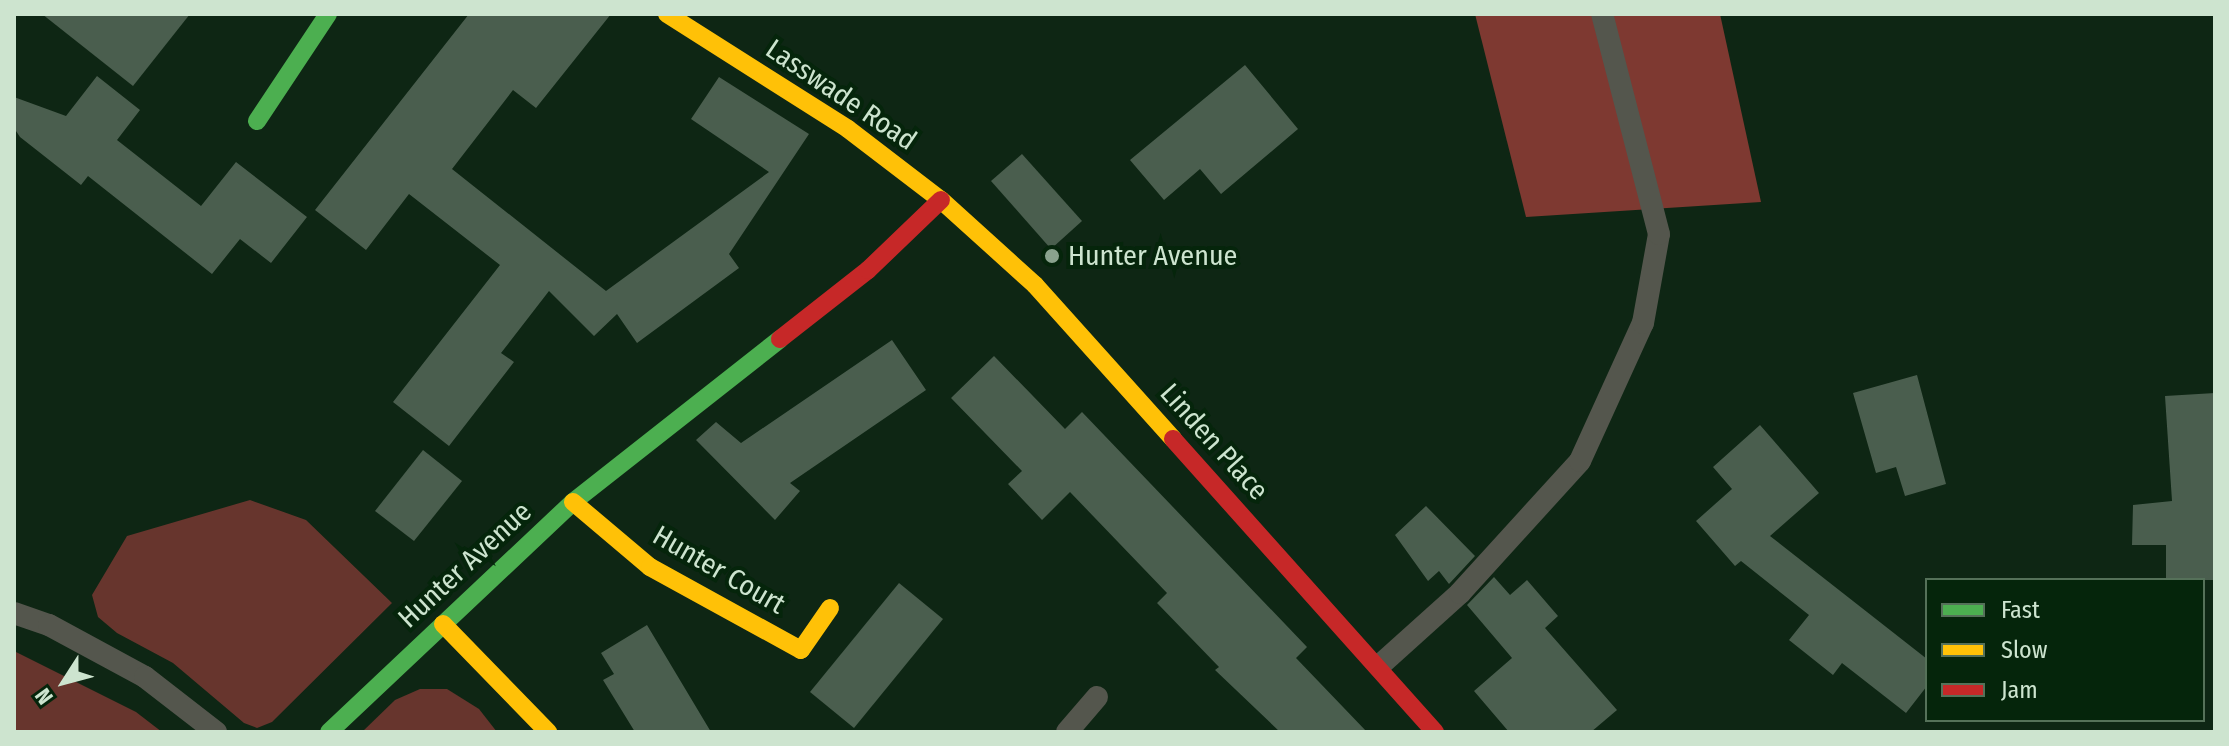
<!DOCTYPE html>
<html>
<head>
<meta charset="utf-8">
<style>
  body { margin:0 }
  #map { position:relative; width:2229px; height:746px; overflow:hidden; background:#0e2614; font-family:"Fira Sans Condensed",sans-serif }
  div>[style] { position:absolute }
  .green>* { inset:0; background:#67352d }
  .forest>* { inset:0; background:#7e3931 }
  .building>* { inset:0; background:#4a5e4e }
  .lane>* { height:22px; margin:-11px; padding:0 11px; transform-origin:11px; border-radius:11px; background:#54564d }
  .fast>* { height:18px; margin:-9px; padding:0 9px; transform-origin:9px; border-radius:9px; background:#4caf50 }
  .slow>* { height:18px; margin:-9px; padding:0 9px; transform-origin:9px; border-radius:9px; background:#ffc107 }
  .jam>* { height:18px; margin:-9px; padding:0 9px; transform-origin:9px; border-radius:9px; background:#c62828 }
  .dots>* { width:22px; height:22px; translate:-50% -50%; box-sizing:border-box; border:4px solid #05250b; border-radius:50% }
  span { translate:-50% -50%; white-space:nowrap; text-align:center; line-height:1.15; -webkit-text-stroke:8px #05250b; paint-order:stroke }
  .street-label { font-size:28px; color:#cde4cf }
  .poi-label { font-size:28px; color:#cde4cf }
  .left { translate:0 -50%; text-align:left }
  .frame { position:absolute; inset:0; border:16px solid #cde4cf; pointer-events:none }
  .legend { position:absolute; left:1925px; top:578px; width:280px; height:144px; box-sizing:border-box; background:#05250b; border:2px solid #557159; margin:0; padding:10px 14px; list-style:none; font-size:24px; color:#cde4cf }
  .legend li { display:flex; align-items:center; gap:16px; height:40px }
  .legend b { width:40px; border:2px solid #557159 }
  .north { position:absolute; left:24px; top:642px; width:80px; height:80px; -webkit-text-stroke:6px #05250b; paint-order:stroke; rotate:234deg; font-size:22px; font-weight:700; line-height:32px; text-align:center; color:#cde4cf }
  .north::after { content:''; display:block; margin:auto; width:28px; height:36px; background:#cde4cf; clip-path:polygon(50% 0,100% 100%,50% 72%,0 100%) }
</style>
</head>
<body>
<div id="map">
  <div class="green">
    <i style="clip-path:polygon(250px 500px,306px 520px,392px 603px,272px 722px,257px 728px,244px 723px,173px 663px,117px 633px,98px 617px,92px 595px,127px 536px)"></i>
    <i style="clip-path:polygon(14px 651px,136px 712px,162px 732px,14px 732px)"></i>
    <i style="clip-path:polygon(420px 689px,447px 689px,479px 709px,497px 732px,362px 732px,395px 700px)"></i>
  </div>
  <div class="forest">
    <i style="clip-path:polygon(1475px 14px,1720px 14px,1761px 202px,1526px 217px)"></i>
  </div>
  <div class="building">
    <i style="clip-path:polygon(42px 14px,190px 14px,133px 86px)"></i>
    <i style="clip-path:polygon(469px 14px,611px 14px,536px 108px,513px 90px,452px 169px,606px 291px,769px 172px,691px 119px,719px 77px,809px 134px,729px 254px,739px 268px,637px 343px,617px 314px,594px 336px,549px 291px,501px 353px,514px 362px,449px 446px,393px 402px,500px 265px,409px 194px,366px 250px,315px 210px)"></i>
    <i style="clip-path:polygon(1245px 65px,1298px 129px,1221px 194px,1200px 169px,1164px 200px,1130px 160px)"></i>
    <i style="clip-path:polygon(97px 76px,140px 110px,117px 140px,201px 206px,236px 162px,307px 217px,271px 263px,240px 239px,212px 274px,88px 176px,81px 185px,20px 137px,14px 128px,14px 97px,66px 116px)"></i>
    <i style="clip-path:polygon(1022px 154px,1082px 221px,1051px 249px,991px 181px)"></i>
    <i style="clip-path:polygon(892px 340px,926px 390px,790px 483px,800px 491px,775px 520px,696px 440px,716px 422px,741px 443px)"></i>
    <i style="clip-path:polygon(994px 356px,1065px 429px,1082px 412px,1307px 647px,1296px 658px,1367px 732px,1280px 732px,1215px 670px,1219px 667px,1157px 603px,1167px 593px,1070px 492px,1042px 520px,1008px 484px,1022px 471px,951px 398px)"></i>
    <i style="clip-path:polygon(1917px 375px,1946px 484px,1905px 496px,1896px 467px,1876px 473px,1853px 393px)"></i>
    <i style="clip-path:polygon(2215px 393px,2215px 580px,2166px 580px,2166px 545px,2132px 545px,2133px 505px,2172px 501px,2165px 396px)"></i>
    <i style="clip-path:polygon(1760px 425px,1819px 493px,1770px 536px,1927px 659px,1927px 686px,1906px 713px,1842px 663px,1833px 675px,1789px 640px,1809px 615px,1741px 561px,1735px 566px,1696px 521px,1732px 489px,1713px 467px)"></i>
    <i style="clip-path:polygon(423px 450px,462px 481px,414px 541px,375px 511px)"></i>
    <i style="clip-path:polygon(1426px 506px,1475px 556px,1449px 584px,1439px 571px,1428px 581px,1395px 535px)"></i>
    <i style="clip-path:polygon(1494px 577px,1510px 595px,1527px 580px,1558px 616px,1545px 628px,1617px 710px,1591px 732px,1509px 732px,1474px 691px,1512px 658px,1467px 605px)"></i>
    <i style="clip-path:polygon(899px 583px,943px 619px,854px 728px,810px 692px)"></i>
    <i style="clip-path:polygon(647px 625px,711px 732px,635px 732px,603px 680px,614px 674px,601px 653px)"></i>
  </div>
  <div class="lane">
    <i style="left:14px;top:613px;width:37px;rotate:19deg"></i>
    <i style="left:49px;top:625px;width:109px;rotate:28.4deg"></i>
    <i style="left:145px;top:677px;width:90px;rotate:37.8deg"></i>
    <i style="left:1379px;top:666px;width:109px;rotate:-42deg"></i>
    <i style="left:1460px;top:593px;width:178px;rotate:-47.7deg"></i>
    <i style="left:1580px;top:461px;width:152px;rotate:-65.5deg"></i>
    <i style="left:1643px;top:323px;width:90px;rotate:-79.8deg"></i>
    <i style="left:1659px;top:234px;width:227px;rotate:-104.5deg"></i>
    <i style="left:1067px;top:732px;width:46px;rotate:-49.4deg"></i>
  </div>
  <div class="fast">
    <i style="left:257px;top:121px;width:128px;rotate:-56.4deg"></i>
    <i style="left:329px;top:732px;width:335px;rotate:-43.3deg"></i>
    <i style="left:573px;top:502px;width:263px;rotate:-38.2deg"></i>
  </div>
  <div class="slow">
    <i style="left:667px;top:14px;width:214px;rotate:32.4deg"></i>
    <i style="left:848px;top:129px;width:117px;rotate:37.4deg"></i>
    <i style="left:941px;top:200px;width:127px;rotate:42.1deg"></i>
    <i style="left:1035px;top:285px;width:207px;rotate:48.1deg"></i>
    <i style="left:573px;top:502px;width:101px;rotate:40.2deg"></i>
    <i style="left:650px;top:567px;width:172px;rotate:28.8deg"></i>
    <i style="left:801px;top:650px;width:51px;rotate:-55.4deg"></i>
    <i style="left:443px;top:624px;width:151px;rotate:45.8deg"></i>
  </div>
  <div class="jam">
    <i style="left:780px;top:339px;width:112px;rotate:-38.1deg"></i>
    <i style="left:868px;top:270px;width:101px;rotate:-43.8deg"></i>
    <i style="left:1173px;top:439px;width:393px;rotate:48.2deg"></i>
  </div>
  <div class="dots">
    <i style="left:1052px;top:256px;background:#8aa28e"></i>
  </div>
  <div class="street-label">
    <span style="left:841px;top:95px;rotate:34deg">Lasswade Road</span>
    <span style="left:1214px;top:442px;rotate:48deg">Linden Place</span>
    <span style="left:465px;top:565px;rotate:-43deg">Hunter Avenue</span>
    <span style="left:719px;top:570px;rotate:30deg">Hunter Court</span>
  </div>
  <div class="poi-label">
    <span class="left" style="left:1068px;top:256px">Hunter Avenue</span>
  </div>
  <div class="frame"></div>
  <ul class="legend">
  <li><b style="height:10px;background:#4caf50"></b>Fast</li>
  <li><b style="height:10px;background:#ffc107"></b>Slow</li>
  <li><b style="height:10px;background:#c62828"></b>Jam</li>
  </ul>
  <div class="north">N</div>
</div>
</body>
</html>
